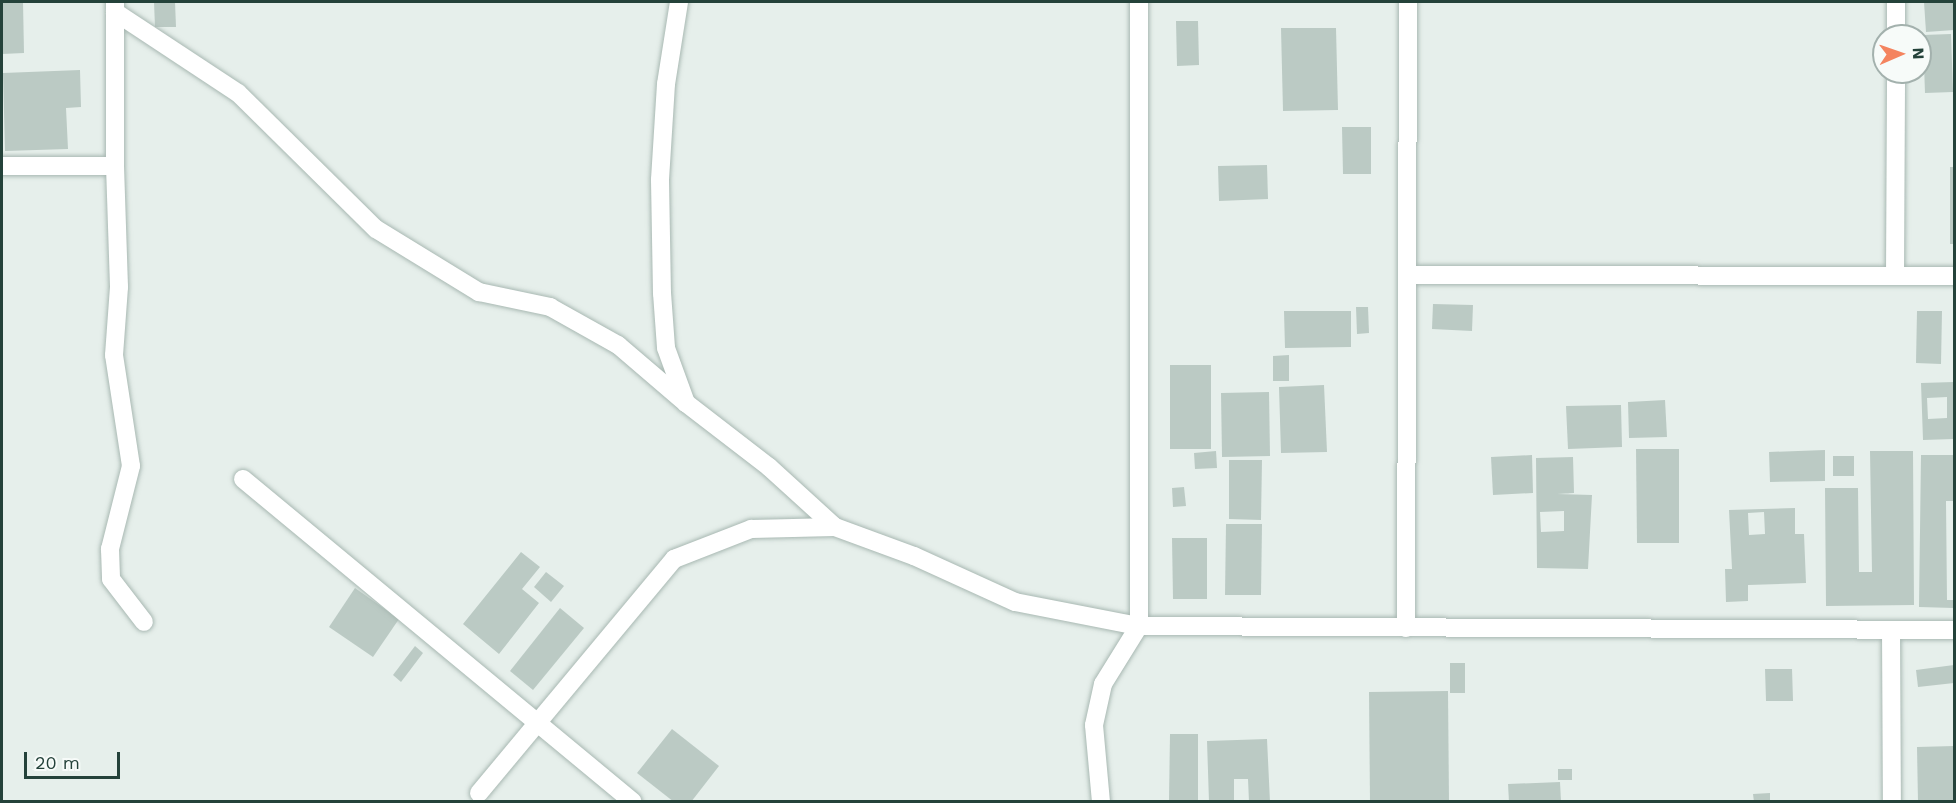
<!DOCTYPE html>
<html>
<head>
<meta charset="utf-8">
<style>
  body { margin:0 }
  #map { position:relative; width:1956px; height:803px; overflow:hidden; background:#e6efeb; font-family:"Work Sans",sans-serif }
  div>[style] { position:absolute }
  .building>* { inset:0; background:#bbcac4 }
  .roads { filter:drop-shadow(0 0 2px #a8b8b2) drop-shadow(0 0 2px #a8b8b2) }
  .minor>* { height:18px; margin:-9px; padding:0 9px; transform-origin:9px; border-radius:9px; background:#fff }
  span { translate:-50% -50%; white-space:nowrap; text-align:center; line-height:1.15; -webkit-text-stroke:4.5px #f7fbf9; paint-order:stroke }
  .frame { position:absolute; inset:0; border:3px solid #24423a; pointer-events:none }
  .north { position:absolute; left:1872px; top:24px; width:60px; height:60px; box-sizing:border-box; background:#f7fbf9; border:2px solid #a3b1ad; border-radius:50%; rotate:88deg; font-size:16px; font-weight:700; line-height:24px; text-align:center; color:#24423a }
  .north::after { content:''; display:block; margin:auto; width:21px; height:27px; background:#f4845f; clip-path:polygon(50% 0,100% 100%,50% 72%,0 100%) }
  .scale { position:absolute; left:24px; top:752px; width:96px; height:27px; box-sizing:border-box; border:3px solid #24423a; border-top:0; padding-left:8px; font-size:18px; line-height:21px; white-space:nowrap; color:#24423a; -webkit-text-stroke:4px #f7fbf9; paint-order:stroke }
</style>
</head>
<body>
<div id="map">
  <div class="building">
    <i style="clip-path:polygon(2px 2px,23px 2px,24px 53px,2px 54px)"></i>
    <i style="clip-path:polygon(154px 2px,175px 2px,176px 27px,155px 27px)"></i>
    <i style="clip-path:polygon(1924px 2px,1954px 3px,1954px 30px,1926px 32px)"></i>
    <i style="clip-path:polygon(1176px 21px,1198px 21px,1199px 65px,1177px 66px)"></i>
    <i style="clip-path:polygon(1281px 28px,1336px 28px,1338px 110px,1283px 111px)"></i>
    <i style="clip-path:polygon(1951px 34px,1953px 92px,1925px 93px,1923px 35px)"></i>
    <i style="clip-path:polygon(80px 70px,81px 107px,66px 108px,68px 149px,5px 151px,3px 73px)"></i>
    <i style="clip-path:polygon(1342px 127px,1371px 127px,1371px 174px,1343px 174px)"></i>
    <i style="clip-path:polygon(1267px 165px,1268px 199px,1219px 201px,1218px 166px)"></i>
    <i style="clip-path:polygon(1950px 167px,1954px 167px,1954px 244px,1950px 244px)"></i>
    <i style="clip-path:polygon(1433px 304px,1473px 305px,1472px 331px,1432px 329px)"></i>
    <i style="clip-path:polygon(1356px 307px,1368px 307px,1369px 333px,1357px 334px)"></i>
    <i style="clip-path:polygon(1284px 311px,1351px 311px,1351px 347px,1285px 348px)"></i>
    <i style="clip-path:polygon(1917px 311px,1942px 311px,1941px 364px,1916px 363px)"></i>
    <i style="clip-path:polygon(1289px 355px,1289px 381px,1273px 381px,1273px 356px)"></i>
    <i style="clip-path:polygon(1170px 365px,1211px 365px,1211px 449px,1170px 449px)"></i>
    <i style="clip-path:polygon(evenodd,1954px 382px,1954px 439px,1923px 440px,1921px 383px,1954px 382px,1947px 397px,1947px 418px,1928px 419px,1927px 398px,1947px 397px)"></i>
    <i style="clip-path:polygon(1324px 385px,1327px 452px,1281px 453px,1279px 387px)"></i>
    <i style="clip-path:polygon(1269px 392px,1270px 456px,1222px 457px,1221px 393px)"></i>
    <i style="clip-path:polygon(1665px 400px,1667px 437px,1629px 438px,1628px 402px)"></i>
    <i style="clip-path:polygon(1621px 405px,1622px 447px,1568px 449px,1566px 406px)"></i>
    <i style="clip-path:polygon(1636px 449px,1679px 449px,1679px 543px,1637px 543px)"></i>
    <i style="clip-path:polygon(1825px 450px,1825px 481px,1770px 482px,1769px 452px)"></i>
    <i style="clip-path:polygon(1216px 451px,1217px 468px,1195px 469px,1194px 453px)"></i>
    <i style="clip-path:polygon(1870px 451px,1913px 451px,1914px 605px,1826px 606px,1825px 488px,1858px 488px,1859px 572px,1872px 572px)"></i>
    <i style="clip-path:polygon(1532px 455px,1533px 493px,1493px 495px,1491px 457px)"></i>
    <i style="clip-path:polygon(1921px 455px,1954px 455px,1954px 501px,1946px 501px,1947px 600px,1954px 600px,1954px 608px,1919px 607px)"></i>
    <i style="clip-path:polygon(1833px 456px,1854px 456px,1854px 476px,1833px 476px)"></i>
    <i style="clip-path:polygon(evenodd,1573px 457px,1574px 493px,1557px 494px,1592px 495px,1588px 569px,1537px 568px,1536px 458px,1573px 457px,1564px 511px,1564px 531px,1541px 532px,1540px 512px,1564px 511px)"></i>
    <i style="clip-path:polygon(1229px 460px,1262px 460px,1261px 520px,1229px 519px)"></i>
    <i style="clip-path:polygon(1184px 487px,1186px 506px,1173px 507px,1172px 488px)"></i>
    <i style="clip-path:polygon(evenodd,1795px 508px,1795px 534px,1804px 534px,1806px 583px,1748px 585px,1748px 601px,1726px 602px,1725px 569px,1732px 569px,1729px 510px,1795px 508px,1764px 512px,1765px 534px,1749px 535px,1748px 513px,1764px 512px)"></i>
    <i style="clip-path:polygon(1226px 524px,1262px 524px,1261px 595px,1225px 595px)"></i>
    <i style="clip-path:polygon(1172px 538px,1207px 538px,1207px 599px,1173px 599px)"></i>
    <i style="clip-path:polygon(521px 552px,540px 567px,522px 589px,539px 603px,499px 654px,463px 624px)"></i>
    <i style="clip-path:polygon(546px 572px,564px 586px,551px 602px,534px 587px)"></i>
    <i style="clip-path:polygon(355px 588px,399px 619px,373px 657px,329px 627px)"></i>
    <i style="clip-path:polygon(560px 608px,584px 628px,533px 690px,510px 671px)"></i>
    <i style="clip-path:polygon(415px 646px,423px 653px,401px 682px,393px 675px)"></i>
    <i style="clip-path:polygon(1450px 663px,1465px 663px,1465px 693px,1450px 693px)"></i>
    <i style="clip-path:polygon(1954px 665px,1954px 683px,1918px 687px,1916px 670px)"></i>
    <i style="clip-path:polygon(1765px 669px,1792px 669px,1793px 701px,1766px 701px)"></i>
    <i style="clip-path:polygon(1448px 691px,1449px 802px,1370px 802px,1369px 692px)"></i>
    <i style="clip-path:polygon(672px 729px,719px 766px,691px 802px,674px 802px,637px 773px)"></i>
    <i style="clip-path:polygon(1170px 734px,1198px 734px,1198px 802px,1169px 802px)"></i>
    <i style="clip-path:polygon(1267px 739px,1270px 802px,1249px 802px,1248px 779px,1234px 779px,1234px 802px,1209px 802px,1207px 741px)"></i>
    <i style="clip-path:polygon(1954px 746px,1954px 802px,1918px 802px,1917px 747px)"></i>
    <i style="clip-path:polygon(1558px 769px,1572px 769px,1572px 780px,1558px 780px)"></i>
    <i style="clip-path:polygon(1560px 782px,1561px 802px,1509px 802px,1508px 784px)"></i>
    <i style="clip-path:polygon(1770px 793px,1770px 802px,1754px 802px,1753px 794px)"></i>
  </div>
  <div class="roads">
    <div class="minor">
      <i style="left:679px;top:2px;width:83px;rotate:99deg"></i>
      <i style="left:666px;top:84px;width:96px;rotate:93.6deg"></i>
      <i style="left:660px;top:180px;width:113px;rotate:89deg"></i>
      <i style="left:662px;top:293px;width:55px;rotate:85.8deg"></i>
      <i style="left:666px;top:348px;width:59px;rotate:70deg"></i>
      <i style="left:686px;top:403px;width:105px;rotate:37.6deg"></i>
      <i style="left:769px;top:467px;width:89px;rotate:42.3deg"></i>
      <i style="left:115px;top:3px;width:163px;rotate:90deg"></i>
      <i style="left:115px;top:166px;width:121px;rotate:88.1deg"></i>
      <i style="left:119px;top:287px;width:68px;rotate:94.2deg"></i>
      <i style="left:114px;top:355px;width:112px;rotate:81.3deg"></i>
      <i style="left:131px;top:466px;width:86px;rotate:104.2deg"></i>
      <i style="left:110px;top:549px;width:30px;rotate:88deg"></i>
      <i style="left:111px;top:579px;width:54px;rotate:52.5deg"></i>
      <i style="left:115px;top:12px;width:147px;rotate:33.4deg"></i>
      <i style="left:238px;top:93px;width:194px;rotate:44.6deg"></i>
      <i style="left:376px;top:229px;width:121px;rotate:31.5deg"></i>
      <i style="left:479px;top:292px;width:73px;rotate:11.9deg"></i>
      <i style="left:550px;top:307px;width:78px;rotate:29.2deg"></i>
      <i style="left:618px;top:345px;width:89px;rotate:40.5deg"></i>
      <i style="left:1896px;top:36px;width:34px;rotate:-90deg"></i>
      <i style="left:2px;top:166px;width:113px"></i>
      <i style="left:1407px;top:275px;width:547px;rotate:0.1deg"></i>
      <i style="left:1895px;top:276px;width:204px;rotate:-89.7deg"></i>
      <i style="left:243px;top:479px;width:506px;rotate:39.63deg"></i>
      <i style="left:1406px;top:628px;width:626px;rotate:-89.82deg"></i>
      <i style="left:1891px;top:630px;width:172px;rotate:89.7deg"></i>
      <i style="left:479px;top:793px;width:305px;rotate:-50.2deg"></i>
      <i style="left:674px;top:559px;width:83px;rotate:-21.3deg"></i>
      <i style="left:751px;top:529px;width:84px;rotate:-1.4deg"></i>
      <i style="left:835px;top:527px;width:84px;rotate:20.2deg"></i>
      <i style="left:914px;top:556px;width:111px;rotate:24.5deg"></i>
      <i style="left:1015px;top:602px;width:126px;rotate:11deg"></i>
      <i style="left:1139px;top:626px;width:815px;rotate:0.28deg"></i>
      <i style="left:1101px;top:802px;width:77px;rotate:-95.2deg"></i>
      <i style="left:1094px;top:725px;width:42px;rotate:-77.6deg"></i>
      <i style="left:1103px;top:684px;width:68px;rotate:-58.2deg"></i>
      <i style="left:1139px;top:626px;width:624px;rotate:-90deg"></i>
    </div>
  </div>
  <div class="frame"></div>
  <div class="north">N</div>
  <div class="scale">20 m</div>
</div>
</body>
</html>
